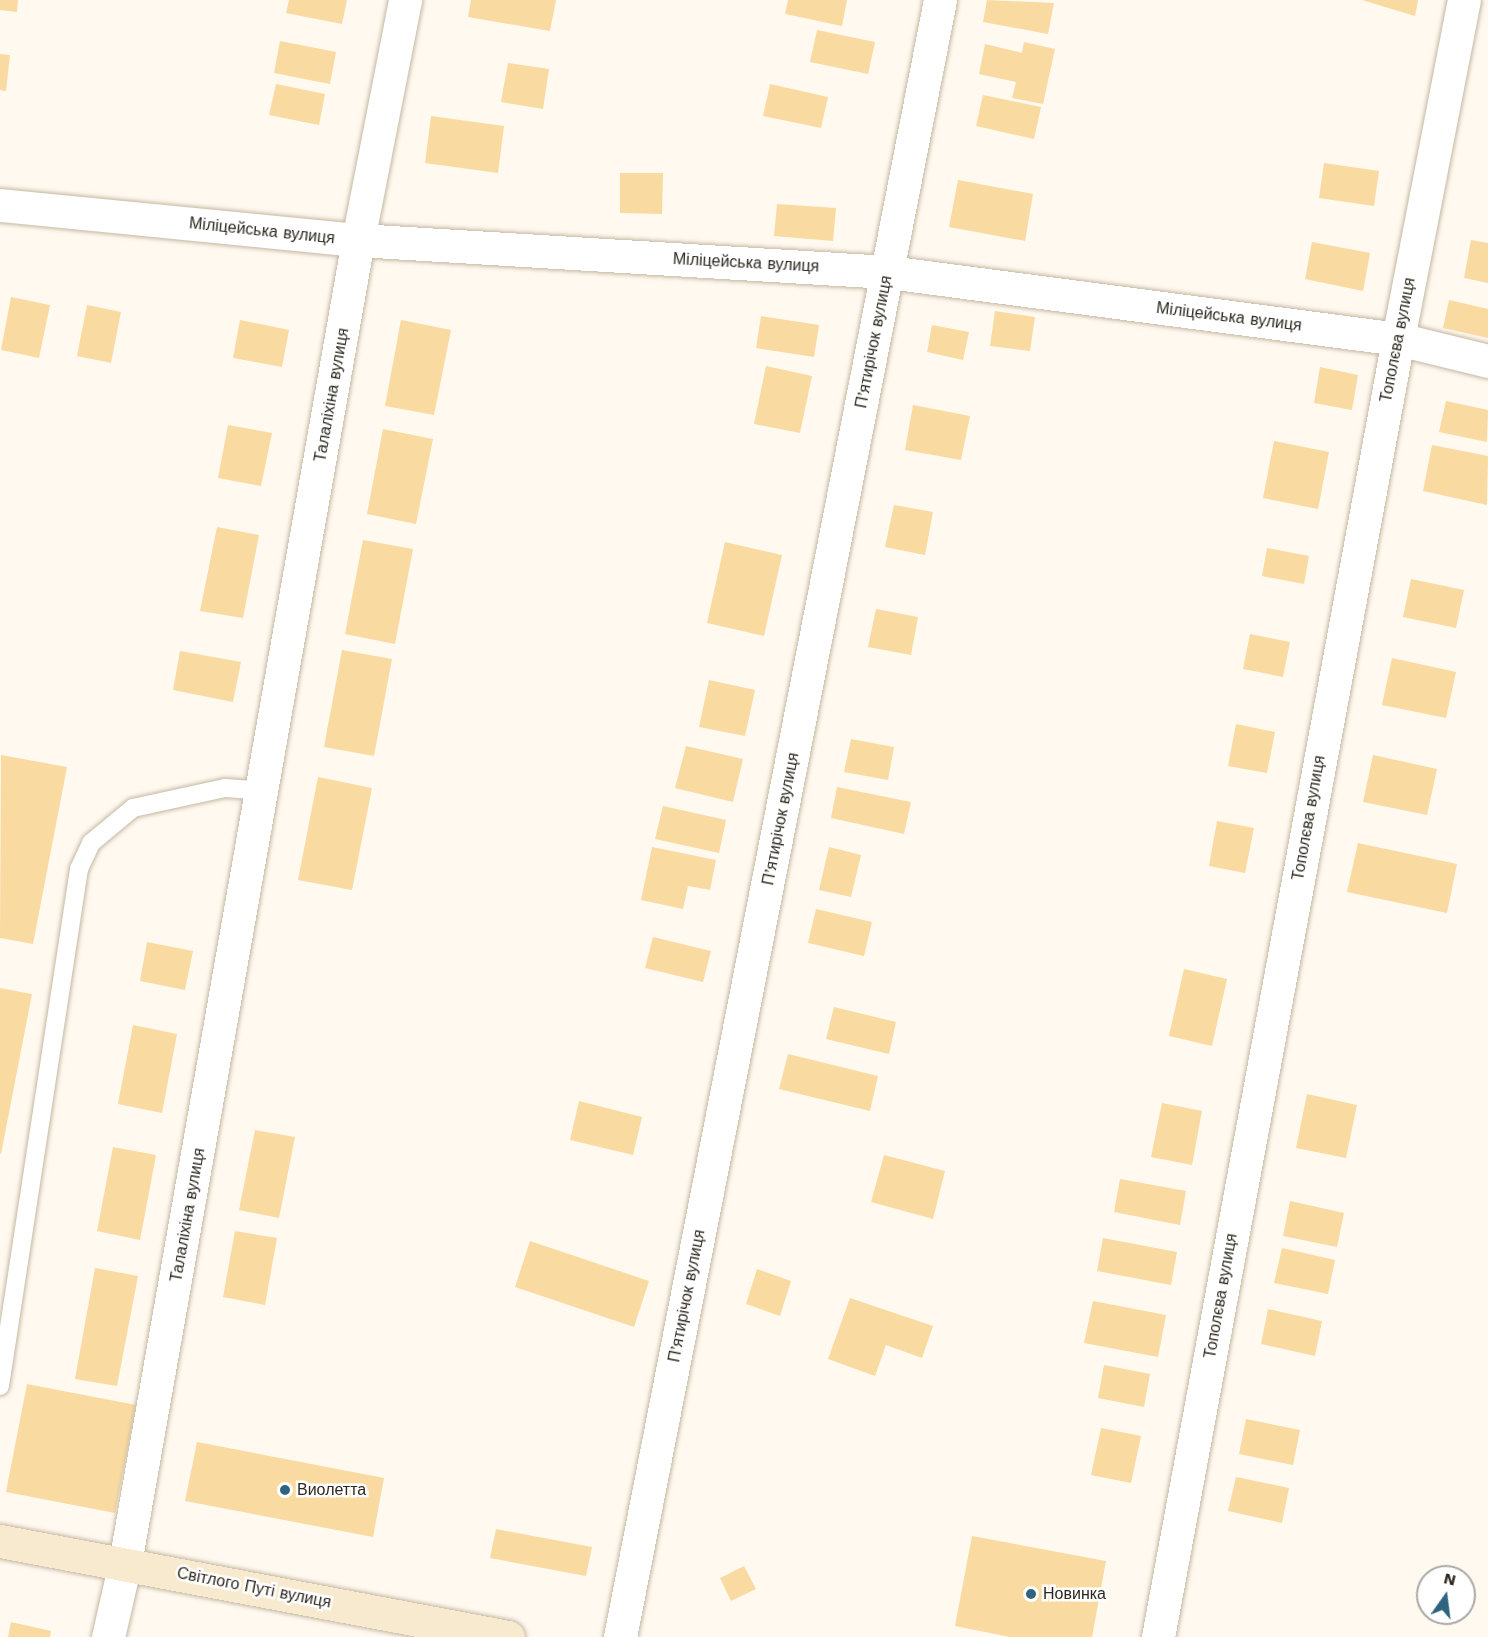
<!DOCTYPE html>
<html>
<head>
<meta charset="utf-8">
<style>
  body { margin:0 }
  #map { position:relative; width:1488px; height:1637px; overflow:hidden; background:#fff9f0; font-family:"Work Sans",sans-serif }
  div>[style] { position:absolute }
  .building>* { inset:0; background:#f9dba2 }
  .roads { filter:drop-shadow(0 0 2px #c4b8a1) drop-shadow(0 0 2px #c4b8a1) }
  .service>* { height:18px; margin:-9px; padding:0 9px; transform-origin:9px; border-radius:9px; background:#fff }
  .minor>* { height:33px; margin:-16.5px; padding:0 16.5px; transform-origin:16.5px; border-radius:16.5px; background:#fff }
  .secondary>* { height:33px; margin:-16.5px; padding:0 16.5px; transform-origin:16.5px; border-radius:16.5px; background:#f8eacf }
  .dots>* { width:16px; height:16px; translate:-50% -50%; box-sizing:border-box; border:3px solid #fff; border-radius:50% }
  span { translate:-50% -50%; white-space:nowrap; text-align:center; line-height:1.15; -webkit-text-stroke:5px #fff; paint-order:stroke }
  .street-label { font-size:16px; color:#2d281f }
  .poi-label { font-size:16px; color:#2d281f }
  .left { translate:0 -50%; text-align:left }
  .north { position:absolute; left:1416px; top:1565px; width:60px; height:60px; box-sizing:border-box; background:#fff; border:2px solid #aba9a5; border-radius:50%; rotate:14deg; font-size:16px; font-weight:700; line-height:24px; text-align:center; color:#2d281f }
  .north::after { content:''; display:block; margin:auto; width:21px; height:27px; background:#2e647f; clip-path:polygon(50% 0,100% 100%,50% 72%,0 100%) }
</style>
</head>
<body>
<div id="map">
  <div class="building">
    <i style="clip-path:polygon(0 0,18px 0,17px 12px,0 10px)"></i>
    <i style="clip-path:polygon(289px 0,347px 0,342px 24px,286px 13px)"></i>
    <i style="clip-path:polygon(471px 0,556px 0,550px 31px,468px 17px)"></i>
    <i style="clip-path:polygon(788px 0,847px 0,842px 26px,785px 14px)"></i>
    <i style="clip-path:polygon(987px 0,1054px 3px,1048px 34px,983px 22px)"></i>
    <i style="clip-path:polygon(1362px 0,1418px 0,1415px 16px)"></i>
    <i style="clip-path:polygon(817px 30px,875px 42px,868px 74px,810px 62px)"></i>
    <i style="clip-path:polygon(280px 41px,336px 52px,330px 84px,274px 73px)"></i>
    <i style="clip-path:polygon(1024px 42px,1055px 49px,1043px 104px,1012px 98px,1016px 82px,979px 74px,985px 44px,1022px 53px)"></i>
    <i style="clip-path:polygon(0 54px,10px 55px,6px 91px,0 90px)"></i>
    <i style="clip-path:polygon(508px 63px,549px 69px,543px 109px,501px 102px)"></i>
    <i style="clip-path:polygon(276px 84px,325px 94px,319px 125px,269px 115px)"></i>
    <i style="clip-path:polygon(770px 84px,828px 97px,821px 128px,763px 116px)"></i>
    <i style="clip-path:polygon(983px 95px,1041px 107px,1034px 139px,976px 126px)"></i>
    <i style="clip-path:polygon(431px 116px,504px 126px,498px 173px,425px 163px)"></i>
    <i style="clip-path:polygon(1324px 163px,1379px 171px,1374px 206px,1319px 198px)"></i>
    <i style="clip-path:polygon(620px 173px,663px 173px,662px 214px,620px 213px)"></i>
    <i style="clip-path:polygon(958px 180px,1033px 194px,1025px 241px,949px 227px)"></i>
    <i style="clip-path:polygon(777px 204px,836px 208px,833px 241px,774px 236px)"></i>
    <i style="clip-path:polygon(1471px 240px,1488px 243px,1488px 283px,1464px 278px)"></i>
    <i style="clip-path:polygon(1312px 242px,1370px 253px,1363px 291px,1305px 279px)"></i>
    <i style="clip-path:polygon(11px 297px,50px 305px,39px 358px,1px 350px)"></i>
    <i style="clip-path:polygon(1449px 300px,1488px 309px,1488px 338px,1443px 328px)"></i>
    <i style="clip-path:polygon(87px 305px,121px 312px,111px 363px,77px 356px)"></i>
    <i style="clip-path:polygon(995px 311px,1035px 317px,1030px 351px,990px 346px)"></i>
    <i style="clip-path:polygon(761px 316px,819px 325px,814px 357px,756px 348px)"></i>
    <i style="clip-path:polygon(240px 320px,289px 330px,282px 367px,233px 358px)"></i>
    <i style="clip-path:polygon(401px 320px,451px 330px,434px 415px,385px 406px)"></i>
    <i style="clip-path:polygon(932px 325px,969px 332px,963px 360px,927px 352px)"></i>
    <i style="clip-path:polygon(766px 366px,812px 376px,800px 433px,754px 424px)"></i>
    <i style="clip-path:polygon(1320px 367px,1358px 375px,1352px 410px,1314px 403px)"></i>
    <i style="clip-path:polygon(1446px 401px,1488px 410px,1487px 442px,1439px 432px)"></i>
    <i style="clip-path:polygon(913px 405px,970px 416px,961px 460px,905px 450px)"></i>
    <i style="clip-path:polygon(228px 425px,272px 433px,261px 486px,218px 478px)"></i>
    <i style="clip-path:polygon(383px 429px,433px 439px,416px 524px,367px 514px)"></i>
    <i style="clip-path:polygon(1274px 441px,1329px 452px,1318px 509px,1263px 498px)"></i>
    <i style="clip-path:polygon(1432px 445px,1488px 456px,1487px 505px,1423px 491px)"></i>
    <i style="clip-path:polygon(894px 505px,933px 512px,925px 555px,885px 547px)"></i>
    <i style="clip-path:polygon(217px 527px,259px 535px,243px 618px,200px 611px)"></i>
    <i style="clip-path:polygon(363px 540px,413px 549px,395px 644px,345px 634px)"></i>
    <i style="clip-path:polygon(725px 542px,782px 555px,764px 636px,707px 623px)"></i>
    <i style="clip-path:polygon(1267px 548px,1309px 556px,1304px 584px,1262px 576px)"></i>
    <i style="clip-path:polygon(1411px 579px,1464px 590px,1456px 628px,1403px 617px)"></i>
    <i style="clip-path:polygon(876px 609px,918px 617px,911px 655px,868px 647px)"></i>
    <i style="clip-path:polygon(1250px 634px,1290px 642px,1283px 677px,1243px 669px)"></i>
    <i style="clip-path:polygon(342px 650px,392px 659px,374px 756px,324px 747px)"></i>
    <i style="clip-path:polygon(180px 651px,241px 662px,233px 702px,173px 690px)"></i>
    <i style="clip-path:polygon(1392px 658px,1456px 672px,1446px 718px,1382px 705px)"></i>
    <i style="clip-path:polygon(709px 680px,755px 690px,745px 736px,699px 727px)"></i>
    <i style="clip-path:polygon(1236px 724px,1275px 732px,1267px 773px,1228px 766px)"></i>
    <i style="clip-path:polygon(851px 739px,894px 747px,888px 780px,844px 772px)"></i>
    <i style="clip-path:polygon(686px 746px,743px 759px,733px 802px,675px 788px)"></i>
    <i style="clip-path:polygon(1px 755px,67px 767px,33px 944px,0 938px)"></i>
    <i style="clip-path:polygon(1373px 755px,1437px 769px,1427px 815px,1363px 802px)"></i>
    <i style="clip-path:polygon(318px 777px,372px 788px,352px 890px,298px 880px)"></i>
    <i style="clip-path:polygon(837px 787px,911px 802px,904px 834px,831px 818px)"></i>
    <i style="clip-path:polygon(663px 806px,726px 820px,719px 853px,655px 839px)"></i>
    <i style="clip-path:polygon(1217px 821px,1254px 828px,1245px 873px,1209px 866px)"></i>
    <i style="clip-path:polygon(1358px 843px,1457px 864px,1447px 913px,1347px 892px)"></i>
    <i style="clip-path:polygon(652px 847px,716px 860px,710px 890px,688px 886px,683px 909px,641px 900px)"></i>
    <i style="clip-path:polygon(829px 847px,861px 855px,851px 897px,819px 890px)"></i>
    <i style="clip-path:polygon(816px 909px,872px 922px,864px 956px,808px 943px)"></i>
    <i style="clip-path:polygon(653px 937px,711px 951px,703px 982px,645px 968px)"></i>
    <i style="clip-path:polygon(147px 942px,193px 951px,185px 990px,140px 981px)"></i>
    <i style="clip-path:polygon(1184px 969px,1227px 979px,1212px 1046px,1169px 1036px)"></i>
    <i style="clip-path:polygon(0 988px,32px 994px,1px 1154px,0 1153px)"></i>
    <i style="clip-path:polygon(834px 1007px,896px 1022px,889px 1054px,826px 1039px)"></i>
    <i style="clip-path:polygon(133px 1025px,177px 1034px,162px 1113px,118px 1104px)"></i>
    <i style="clip-path:polygon(788px 1054px,878px 1076px,870px 1111px,779px 1089px)"></i>
    <i style="clip-path:polygon(1307px 1094px,1357px 1105px,1346px 1158px,1296px 1148px)"></i>
    <i style="clip-path:polygon(579px 1101px,642px 1117px,633px 1155px,570px 1140px)"></i>
    <i style="clip-path:polygon(1162px 1103px,1202px 1111px,1192px 1165px,1151px 1157px)"></i>
    <i style="clip-path:polygon(255px 1130px,295px 1137px,279px 1218px,239px 1210px)"></i>
    <i style="clip-path:polygon(113px 1147px,156px 1155px,140px 1240px,97px 1231px)"></i>
    <i style="clip-path:polygon(884px 1155px,945px 1171px,933px 1219px,871px 1202px)"></i>
    <i style="clip-path:polygon(1120px 1179px,1186px 1191px,1180px 1225px,1114px 1212px)"></i>
    <i style="clip-path:polygon(1290px 1201px,1344px 1213px,1337px 1247px,1283px 1236px)"></i>
    <i style="clip-path:polygon(235px 1231px,277px 1238px,265px 1305px,223px 1297px)"></i>
    <i style="clip-path:polygon(1103px 1238px,1177px 1252px,1171px 1285px,1097px 1271px)"></i>
    <i style="clip-path:polygon(530px 1241px,649px 1281px,634px 1327px,515px 1287px)"></i>
    <i style="clip-path:polygon(1282px 1248px,1335px 1260px,1328px 1294px,1274px 1283px)"></i>
    <i style="clip-path:polygon(95px 1268px,138px 1276px,117px 1386px,75px 1379px)"></i>
    <i style="clip-path:polygon(757px 1269px,791px 1281px,780px 1316px,746px 1304px)"></i>
    <i style="clip-path:polygon(850px 1298px,933px 1326px,922px 1358px,886px 1345px,875px 1376px,828px 1359px)"></i>
    <i style="clip-path:polygon(1093px 1301px,1166px 1315px,1158px 1357px,1084px 1343px)"></i>
    <i style="clip-path:polygon(1268px 1309px,1322px 1321px,1315px 1356px,1261px 1344px)"></i>
    <i style="clip-path:polygon(1104px 1365px,1150px 1374px,1144px 1407px,1098px 1398px)"></i>
    <i style="clip-path:polygon(27px 1384px,136px 1405px,115px 1513px,6px 1492px)"></i>
    <i style="clip-path:polygon(1246px 1419px,1300px 1430px,1293px 1465px,1239px 1454px)"></i>
    <i style="clip-path:polygon(1101px 1428px,1141px 1436px,1131px 1483px,1091px 1475px)"></i>
    <i style="clip-path:polygon(197px 1442px,384px 1478px,373px 1537px,185px 1501px)"></i>
    <i style="clip-path:polygon(1236px 1477px,1289px 1488px,1282px 1523px,1228px 1511px)"></i>
    <i style="clip-path:polygon(496px 1529px,592px 1547px,586px 1576px,490px 1558px)"></i>
    <i style="clip-path:polygon(972px 1536px,1106px 1561px,1092px 1637px,1010px 1637px,955px 1626px)"></i>
    <i style="clip-path:polygon(744px 1566px,756px 1589px,731px 1601px,720px 1578px)"></i>
    <i style="clip-path:polygon(11px 1622px,51px 1631px,50px 1637px,8px 1637px)"></i>
  </div>
  <div class="roads">
    <div class="service">
      <i style="left:0;top:1386px;width:523px;rotate:-81.31deg"></i>
      <i style="left:79px;top:869px;width:29px;rotate:-65deg"></i>
      <i style="left:91px;top:843px;width:55px;rotate:-39.8deg"></i>
      <i style="left:133px;top:808px;width:94px;rotate:-12.3deg"></i>
      <i style="left:225px;top:788px;width:39px;rotate:4deg"></i>
    </div>
    <div class="minor">
      <i style="left:0;top:205px;width:360px;rotate:5.6deg"></i>
      <i style="left:358px;top:240px;width:531px;rotate:3.46deg"></i>
      <i style="left:888px;top:272px;width:514px;rotate:7.48deg"></i>
      <i style="left:1398px;top:339px;width:93px;rotate:13.7deg"></i>
      <i style="left:108px;top:1637px;width:76px;rotate:-77.1deg"></i>
      <i style="left:125px;top:1563px;width:1343px;rotate:-80.01deg"></i>
      <i style="left:358px;top:240px;width:245px;rotate:-78.9deg"></i>
      <i style="left:620px;top:1637px;width:1668px;rotate:-78.94deg"></i>
      <i style="left:1158px;top:1637px;width:1320px;rotate:-79.52deg"></i>
      <i style="left:1398px;top:339px;width:345px;rotate:-79deg"></i>
    </div>
    <div class="secondary">
      <i style="left:0;top:1541px;width:517px;rotate:10.7deg"></i>
    </div>
  </div>
  <div class="dots">
    <i style="left:285px;top:1490px;background:#2e647f"></i>
    <i style="left:1031px;top:1594px;background:#2e647f"></i>
  </div>
  <div class="street-label">
    <span style="left:262px;top:231px;rotate:6deg">Міліцейська вулиця</span>
    <span style="left:746px;top:263px;rotate:3deg">Міліцейська вулиця</span>
    <span style="left:1229px;top:317px;rotate:7deg">Міліцейська вулиця</span>
    <span style="left:1398px;top:340px;rotate:-79deg">Тополєва вулиця</span>
    <span style="left:874px;top:342px;rotate:-79deg">П’ятирічок вулиця</span>
    <span style="left:332px;top:395px;rotate:-80deg">Талаліхіна вулиця</span>
    <span style="left:1309px;top:818px;rotate:-80deg">Тополєва вулиця</span>
    <span style="left:781px;top:819px;rotate:-79deg">П’ятирічок вулиця</span>
    <span style="left:188px;top:1215px;rotate:-80deg">Талаліхіна вулиця</span>
    <span style="left:687px;top:1296px;rotate:-79deg">П’ятирічок вулиця</span>
    <span style="left:1221px;top:1296px;rotate:-80deg">Тополєва вулиця</span>
    <span style="left:254px;top:1588px;rotate:11deg">Світлого Путі вулиця</span>
  </div>
  <div class="poi-label">
    <span class="left" style="left:297px;top:1490px">Виолетта</span>
    <span class="left" style="left:1043px;top:1594px">Новинка</span>
  </div>
  <div class="north">N</div>
</div>
</body>
</html>
